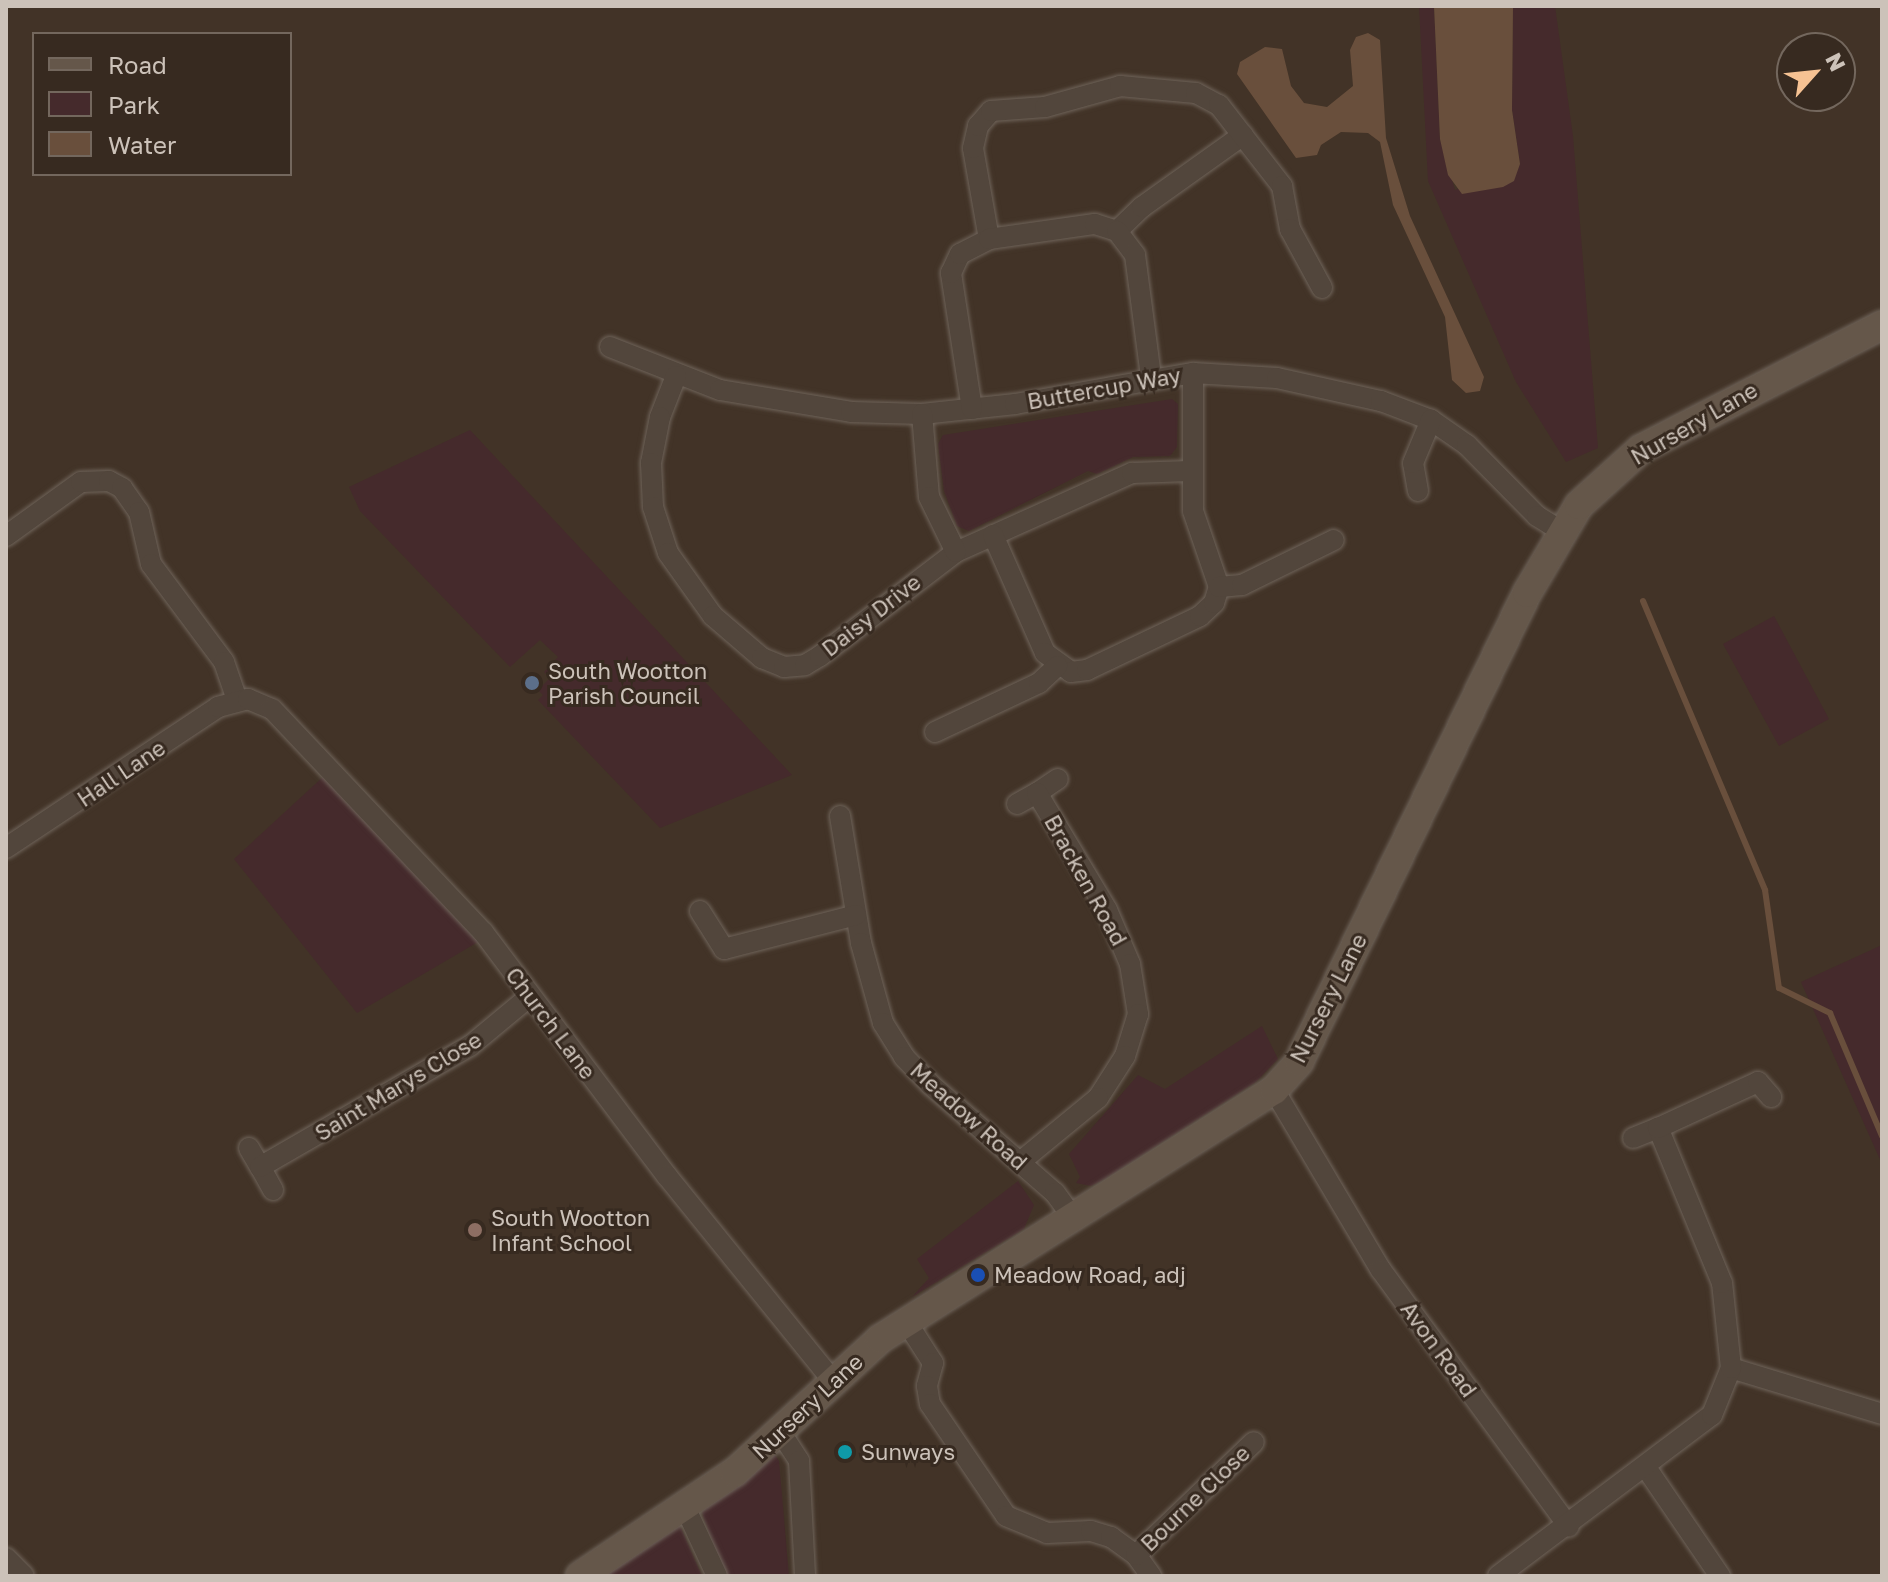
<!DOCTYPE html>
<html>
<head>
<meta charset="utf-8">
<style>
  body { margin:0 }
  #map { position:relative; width:1888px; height:1582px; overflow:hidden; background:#423327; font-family:"Golos Text",sans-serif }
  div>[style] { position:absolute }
  .green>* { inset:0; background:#452a2c }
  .water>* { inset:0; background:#694f3c }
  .stream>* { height:6px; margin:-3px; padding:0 3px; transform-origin:3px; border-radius:3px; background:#694f3c }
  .roads { filter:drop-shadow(0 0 2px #6f645a) drop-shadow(0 0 2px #6f645a) }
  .street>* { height:20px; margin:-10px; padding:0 10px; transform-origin:10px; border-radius:10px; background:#52463c }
  .secondary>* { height:28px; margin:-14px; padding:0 14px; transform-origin:14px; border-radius:14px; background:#65574a }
  .dots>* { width:22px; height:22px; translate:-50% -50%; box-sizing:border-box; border:4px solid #372a20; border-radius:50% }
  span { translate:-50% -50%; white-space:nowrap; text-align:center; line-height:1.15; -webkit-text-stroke:6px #372a20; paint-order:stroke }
  .street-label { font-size:22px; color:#ccc2b9 }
  .poi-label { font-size:22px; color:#ccc2b9 }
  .left { translate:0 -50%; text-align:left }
  .frame { position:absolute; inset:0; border:8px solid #ccc2b9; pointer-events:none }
  .legend { position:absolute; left:32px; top:32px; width:260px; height:144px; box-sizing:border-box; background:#372a20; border:2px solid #73675d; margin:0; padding:10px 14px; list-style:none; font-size:24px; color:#ccc2b9 }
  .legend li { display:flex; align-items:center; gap:16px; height:40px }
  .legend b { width:40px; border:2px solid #73675d }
  .north { position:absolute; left:1776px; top:32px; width:80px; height:80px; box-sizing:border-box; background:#372a20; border:2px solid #73675d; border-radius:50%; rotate:63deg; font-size:22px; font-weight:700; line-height:32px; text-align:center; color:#ccc2b9 }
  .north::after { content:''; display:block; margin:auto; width:28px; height:36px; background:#f6c293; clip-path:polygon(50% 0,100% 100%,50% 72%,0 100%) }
</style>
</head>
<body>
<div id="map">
  <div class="green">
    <i style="clip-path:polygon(1419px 6px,1434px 6px,1440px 139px,1455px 190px,1520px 164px,1512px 110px,1513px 6px,1555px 6px,1573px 136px,1598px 448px,1566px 462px,1516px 382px,1428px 181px)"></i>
    <i style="clip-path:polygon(1172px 399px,1178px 404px,1177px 447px,1170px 456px,1133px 457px,1097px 474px,1088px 471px,969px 531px,957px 526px,944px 491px,938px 444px,943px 435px)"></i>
    <i style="clip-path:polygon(470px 430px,792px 775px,660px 828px,538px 700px,543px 695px,538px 690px,550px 678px,544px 672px,558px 657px,540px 640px,510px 667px,360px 511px,349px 487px)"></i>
    <i style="clip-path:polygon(1774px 616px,1829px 719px,1779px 746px,1723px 644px)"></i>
    <i style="clip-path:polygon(324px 776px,478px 942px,357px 1013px,234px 859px)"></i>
    <i style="clip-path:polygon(1882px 945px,1882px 1164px,1801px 982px)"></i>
    <i style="clip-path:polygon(1262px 1026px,1278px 1059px,1256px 1082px,1105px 1179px,1091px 1186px,1076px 1183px,1080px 1177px,1069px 1154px,1138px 1075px,1165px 1089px)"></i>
    <i style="clip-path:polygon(1018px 1181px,1034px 1205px,1024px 1229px,912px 1297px,929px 1278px,917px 1259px)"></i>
    <i style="clip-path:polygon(773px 1452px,779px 1461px,789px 1576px,724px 1576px,702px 1513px,704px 1504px)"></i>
    <i style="clip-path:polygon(678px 1521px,702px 1576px,584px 1576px)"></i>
  </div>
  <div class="water">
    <i style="clip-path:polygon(1434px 6px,1513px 6px,1512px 110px,1520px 164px,1514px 181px,1503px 187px,1462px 194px,1448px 175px,1440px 139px)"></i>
    <i style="clip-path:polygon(1368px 33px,1380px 40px,1386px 138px,1410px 216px,1484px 377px,1480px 391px,1466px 393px,1452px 380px,1445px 317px,1393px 205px,1380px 142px,1368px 133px,1341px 132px,1321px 145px,1317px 155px,1296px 158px,1237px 74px,1240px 62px,1265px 47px,1282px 49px,1291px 86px,1304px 103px,1327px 107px,1353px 86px,1350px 50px,1356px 37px)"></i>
  </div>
  <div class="stream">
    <i style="left:1643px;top:601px;width:314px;rotate:67.1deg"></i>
    <i style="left:1765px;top:890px;width:99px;rotate:81.9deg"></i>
    <i style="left:1779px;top:988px;width:57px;rotate:26.1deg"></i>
    <i style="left:1830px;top:1013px;width:134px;rotate:67.1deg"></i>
  </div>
  <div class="roads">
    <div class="street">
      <i style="left:1117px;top:231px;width:35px;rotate:-44deg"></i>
      <i style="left:1142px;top:207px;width:124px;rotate:-35.5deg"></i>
      <i style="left:989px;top:239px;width:92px;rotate:-100deg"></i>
      <i style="left:973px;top:148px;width:23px;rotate:-77deg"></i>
      <i style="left:978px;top:126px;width:20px;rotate:-49deg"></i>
      <i style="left:991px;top:111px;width:54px;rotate:-4.2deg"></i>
      <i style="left:1045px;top:107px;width:78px;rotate:-15.6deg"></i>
      <i style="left:1120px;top:86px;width:76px;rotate:5.3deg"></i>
      <i style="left:1196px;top:93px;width:26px;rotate:28deg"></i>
      <i style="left:1219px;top:105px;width:103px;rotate:52.1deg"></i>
      <i style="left:1282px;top:186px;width:44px;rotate:79.5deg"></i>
      <i style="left:1290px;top:229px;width:67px;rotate:61.5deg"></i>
      <i style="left:610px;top:347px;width:118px;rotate:21.4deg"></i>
      <i style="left:720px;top:390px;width:133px;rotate:9.5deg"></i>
      <i style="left:851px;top:412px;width:71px;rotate:1.6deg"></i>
      <i style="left:922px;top:414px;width:94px;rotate:-6.1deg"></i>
      <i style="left:1015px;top:404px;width:181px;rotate:-9.9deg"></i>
      <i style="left:1193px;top:373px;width:84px;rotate:3.4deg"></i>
      <i style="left:1277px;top:378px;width:107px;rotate:12.5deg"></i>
      <i style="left:1381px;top:401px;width:53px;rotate:20.8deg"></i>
      <i style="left:1431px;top:420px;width:44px;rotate:34.8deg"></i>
      <i style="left:1467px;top:445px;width:100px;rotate:45.4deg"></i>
      <i style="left:1537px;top:516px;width:28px;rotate:32deg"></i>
      <i style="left:676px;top:376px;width:44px;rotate:111.3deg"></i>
      <i style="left:660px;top:417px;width:47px;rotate:101.1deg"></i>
      <i style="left:651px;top:463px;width:44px;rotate:87.4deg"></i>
      <i style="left:653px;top:507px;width:48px;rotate:71.9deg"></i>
      <i style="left:668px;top:553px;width:77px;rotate:54.5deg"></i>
      <i style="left:713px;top:616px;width:65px;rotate:40.6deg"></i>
      <i style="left:762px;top:658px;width:24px;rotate:22deg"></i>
      <i style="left:784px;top:667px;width:21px;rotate:-5deg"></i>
      <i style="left:805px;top:665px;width:17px;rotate:-31deg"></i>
      <i style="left:820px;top:656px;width:171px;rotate:-37.4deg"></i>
      <i style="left:956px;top:552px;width:193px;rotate:-24.2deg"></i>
      <i style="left:1132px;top:473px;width:58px;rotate:-2deg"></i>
      <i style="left:972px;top:409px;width:138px;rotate:-98.8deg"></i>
      <i style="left:951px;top:273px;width:21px;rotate:-65deg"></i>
      <i style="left:960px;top:254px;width:33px;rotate:-27deg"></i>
      <i style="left:989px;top:239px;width:107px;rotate:-8.1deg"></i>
      <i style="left:1095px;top:224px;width:23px;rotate:18deg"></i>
      <i style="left:1117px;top:231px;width:30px;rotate:53deg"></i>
      <i style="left:1135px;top:255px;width:123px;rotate:82.5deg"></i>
      <i style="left:922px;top:414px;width:83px;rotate:85.2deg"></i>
      <i style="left:929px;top:497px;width:61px;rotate:63.9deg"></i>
      <i style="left:1418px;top:491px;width:28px;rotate:-100deg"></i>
      <i style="left:1413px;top:463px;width:47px;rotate:-67.3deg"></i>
      <i style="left:993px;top:535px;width:129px;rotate:66.2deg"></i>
      <i style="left:1045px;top:653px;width:32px;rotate:36deg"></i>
      <i style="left:1071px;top:672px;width:16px;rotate:-7deg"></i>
      <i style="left:1087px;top:670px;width:125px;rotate:-25.5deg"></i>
      <i style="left:1200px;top:616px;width:19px;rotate:-43deg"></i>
      <i style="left:1214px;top:603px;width:17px;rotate:-73deg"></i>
      <i style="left:1219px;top:587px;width:80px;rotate:-108.9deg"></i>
      <i style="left:1193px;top:511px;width:138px;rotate:-90deg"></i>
      <i style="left:6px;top:536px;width:92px;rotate:-35.8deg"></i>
      <i style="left:81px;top:482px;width:28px;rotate:-2deg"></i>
      <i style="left:109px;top:481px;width:15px;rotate:28deg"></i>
      <i style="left:122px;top:488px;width:29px;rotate:55deg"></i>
      <i style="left:139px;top:512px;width:53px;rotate:77deg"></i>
      <i style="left:151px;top:564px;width:122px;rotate:53.3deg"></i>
      <i style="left:224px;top:662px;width:40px;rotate:71.1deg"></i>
      <i style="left:1219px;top:587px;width:23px;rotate:-5deg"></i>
      <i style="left:1242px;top:585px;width:102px;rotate:-26.1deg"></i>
      <i style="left:935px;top:732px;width:115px;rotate:-25.2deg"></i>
      <i style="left:1039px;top:683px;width:25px;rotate:-43deg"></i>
      <i style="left:1037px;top:793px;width:25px;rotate:-34deg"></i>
      <i style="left:1017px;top:804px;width:23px;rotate:-29deg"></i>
      <i style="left:1037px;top:793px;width:136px;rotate:59.1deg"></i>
      <i style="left:1107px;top:910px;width:59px;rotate:66.9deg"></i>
      <i style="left:1130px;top:964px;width:51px;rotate:80.9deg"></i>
      <i style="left:1138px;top:1014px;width:44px;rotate:107.2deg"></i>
      <i style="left:1125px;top:1056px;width:50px;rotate:122.7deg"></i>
      <i style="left:1098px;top:1098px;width:101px;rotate:140.6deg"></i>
      <i style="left:840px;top:816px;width:129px;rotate:80.6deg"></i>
      <i style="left:861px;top:943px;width:83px;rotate:74.6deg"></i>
      <i style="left:883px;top:1023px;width:40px;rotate:58deg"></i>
      <i style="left:904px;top:1057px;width:39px;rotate:46deg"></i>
      <i style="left:931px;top:1085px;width:164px;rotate:41.1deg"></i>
      <i style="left:1055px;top:1193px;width:32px;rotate:54deg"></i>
      <i style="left:6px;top:848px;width:255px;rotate:-33.6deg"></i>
      <i style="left:218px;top:707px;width:31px;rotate:-15deg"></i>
      <i style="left:248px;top:699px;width:26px;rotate:23deg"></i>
      <i style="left:272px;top:709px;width:307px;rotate:46.6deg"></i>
      <i style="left:483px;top:932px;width:306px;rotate:53deg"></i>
      <i style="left:667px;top:1176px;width:265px;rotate:51deg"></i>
      <i style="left:700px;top:911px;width:45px;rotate:57.7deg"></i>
      <i style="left:724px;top:949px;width:136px;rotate:-14.4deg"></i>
      <i style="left:1274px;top:1090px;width:209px;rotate:59.3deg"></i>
      <i style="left:1381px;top:1270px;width:318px;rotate:53.8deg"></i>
      <i style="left:1633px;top:1138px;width:27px;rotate:-22deg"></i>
      <i style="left:249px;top:1148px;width:22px;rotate:60deg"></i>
      <i style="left:273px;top:1190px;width:26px;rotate:-119deg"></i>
      <i style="left:260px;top:1167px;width:242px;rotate:-30deg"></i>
      <i style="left:470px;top:1046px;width:77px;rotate:-39.7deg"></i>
      <i style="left:906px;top:1321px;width:50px;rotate:57.3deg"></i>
      <i style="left:933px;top:1363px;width:24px;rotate:105deg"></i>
      <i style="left:927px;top:1386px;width:18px;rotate:81deg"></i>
      <i style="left:930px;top:1404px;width:135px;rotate:55.8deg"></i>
      <i style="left:1006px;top:1516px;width:44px;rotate:22.5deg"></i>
      <i style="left:1047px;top:1533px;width:44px;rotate:-2.6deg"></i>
      <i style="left:1091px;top:1531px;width:21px;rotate:17deg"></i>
      <i style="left:1111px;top:1537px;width:31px;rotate:36deg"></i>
      <i style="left:1136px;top:1555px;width:26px;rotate:54deg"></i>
      <i style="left:1731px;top:1368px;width:158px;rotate:16.9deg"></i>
      <i style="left:781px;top:1433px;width:33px;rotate:57deg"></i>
      <i style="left:799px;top:1461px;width:115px;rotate:87deg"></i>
      <i style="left:1647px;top:1469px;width:130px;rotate:55.7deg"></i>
      <i style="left:685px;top:1507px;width:76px;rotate:65.1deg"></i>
      <i style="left:1136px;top:1555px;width:163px;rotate:-43.8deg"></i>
      <i style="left:6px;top:1558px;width:25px;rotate:45deg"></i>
      <i style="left:1498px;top:1576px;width:268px;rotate:-37deg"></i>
      <i style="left:1712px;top:1415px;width:51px;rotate:-68deg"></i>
      <i style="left:1731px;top:1368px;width:85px;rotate:-96deg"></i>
      <i style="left:1722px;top:1283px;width:168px;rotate:-112.4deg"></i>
      <i style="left:1658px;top:1128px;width:110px;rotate:-24.7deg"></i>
      <i style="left:1758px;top:1082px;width:20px;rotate:49deg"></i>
    </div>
    <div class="secondary">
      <i style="left:580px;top:1576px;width:187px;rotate:-33.9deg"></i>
      <i style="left:735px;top:1472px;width:197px;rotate:-42.5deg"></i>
      <i style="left:880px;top:1339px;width:466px;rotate:-32.3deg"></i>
      <i style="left:1274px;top:1090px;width:38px;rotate:-48deg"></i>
      <i style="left:1299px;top:1062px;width:521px;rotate:-64.07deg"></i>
      <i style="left:1527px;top:593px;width:102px;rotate:-59.4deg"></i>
      <i style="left:1579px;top:505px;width:84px;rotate:-42.1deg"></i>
      <i style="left:1641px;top:449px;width:271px;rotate:-27.2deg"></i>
    </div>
  </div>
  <div class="dots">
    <i style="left:532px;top:683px;background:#5c6f8a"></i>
    <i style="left:475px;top:1230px;background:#8d6e63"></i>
    <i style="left:978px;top:1275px;background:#1a4fb4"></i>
    <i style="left:845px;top:1452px;background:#0f9aa8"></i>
  </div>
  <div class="street-label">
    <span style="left:1104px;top:388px;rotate:-10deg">Buttercup Way</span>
    <span style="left:1694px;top:423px;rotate:-30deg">Nursery Lane</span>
    <span style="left:871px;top:615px;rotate:-38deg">Daisy Drive</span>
    <span style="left:121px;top:773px;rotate:-34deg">Hall Lane</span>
    <span style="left:1086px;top:880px;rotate:61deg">Bracken Road</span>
    <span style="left:1328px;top:998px;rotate:-63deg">Nursery Lane</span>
    <span style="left:551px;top:1023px;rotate:53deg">Church Lane</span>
    <span style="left:398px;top:1086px;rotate:-31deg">Saint Marys Close</span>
    <span style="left:969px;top:1116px;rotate:42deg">Meadow Road</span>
    <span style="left:1439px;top:1349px;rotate:54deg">Avon Road</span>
    <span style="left:807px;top:1406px;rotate:-43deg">Nursery Lane</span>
    <span style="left:1195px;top:1498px;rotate:-44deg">Bourne Close</span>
  </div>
  <div class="poi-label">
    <span class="left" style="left:548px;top:683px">South Wootton<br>Parish Council</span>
    <span class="left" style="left:491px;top:1230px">South Wootton<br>Infant School</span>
    <span class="left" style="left:994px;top:1275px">Meadow Road, adj</span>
    <span class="left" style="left:861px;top:1452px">Sunways</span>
  </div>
  <div class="frame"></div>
  <ul class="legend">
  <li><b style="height:10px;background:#65574a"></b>Road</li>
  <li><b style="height:22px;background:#452a2c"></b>Park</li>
  <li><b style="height:22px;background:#694f3c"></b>Water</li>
  </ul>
  <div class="north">N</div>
</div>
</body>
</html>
